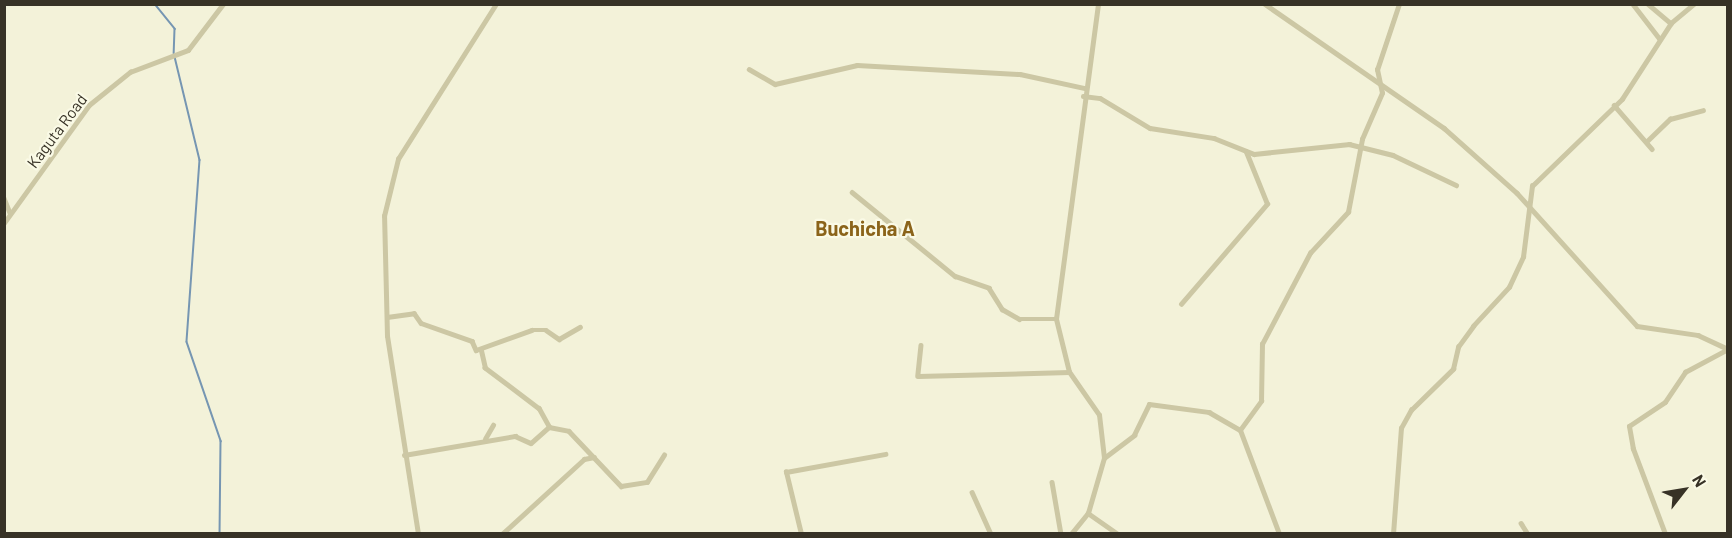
<!DOCTYPE html>
<html>
<head>
<meta charset="utf-8">
<style>
  body { margin:0 }
  #map { position:relative; width:1732px; height:538px; overflow:hidden; background:#f3f2d9; font-family:Barlow,sans-serif }
  div>[style] { position:absolute }
  .stream>* { height:1.5px; margin:-0.75px; padding:0 0.75px; transform-origin:0.75px; border-radius:0.75px; background:#7696b2 }
  .minor>* { height:4.5px; margin:-2.25px; padding:0 2.25px; transform-origin:2.25px; border-radius:2.25px; background:#ccc7a4 }
  span { translate:-50% -50%; white-space:nowrap; text-align:center; line-height:1.15; -webkit-text-stroke:4.5px #fafae6; paint-order:stroke }
  .street-label { font-size:16px; color:#373226 }
  .quarter-label { font-size:20px; color:#8b641a; font-weight:700 }
  .frame { position:absolute; inset:0; border:6px solid #373226; pointer-events:none }
  .north { position:absolute; left:1654px; top:460px; width:60px; height:60px; -webkit-text-stroke:4px #fafae6; paint-order:stroke; rotate:59deg; font-size:16px; font-weight:700; line-height:24px; text-align:center; color:#373226 }
  .north::after { content:''; display:block; margin:auto; width:21px; height:27px; background:#373226; clip-path:polygon(50% 0,100% 100%,50% 72%,0 100%) }
</style>
</head>
<body>
<div id="map">
  <div class="stream">
    <i style="left:155px;top:4px;width:32px;rotate:51deg"></i>
    <i style="left:175px;top:29px;width:24px;rotate:92deg"></i>
    <i style="left:175px;top:57px;width:106px;rotate:76.4deg"></i>
    <i style="left:200px;top:160px;width:182px;rotate:94.1deg"></i>
    <i style="left:187px;top:342px;width:105px;rotate:71deg"></i>
    <i style="left:221px;top:441px;width:93px;rotate:90.6deg"></i>
  </div>
  <div class="minor">
    <i style="left:1265px;top:4px;width:218px;rotate:34.7deg"></i>
    <i style="left:1444px;top:128px;width:98px;rotate:41.7deg"></i>
    <i style="left:1517px;top:193px;width:179px;rotate:47.9deg"></i>
    <i style="left:1637px;top:326px;width:62px;rotate:8.4deg"></i>
    <i style="left:1698px;top:335px;width:33px;rotate:25deg"></i>
    <i style="left:1633px;top:4px;width:44px;rotate:52.4deg"></i>
    <i style="left:1648px;top:4px;width:30px;rotate:40deg"></i>
    <i style="left:749px;top:69px;width:30px;rotate:30deg"></i>
    <i style="left:775px;top:84px;width:84px;rotate:-13deg"></i>
    <i style="left:857px;top:65px;width:163px;rotate:3.2deg"></i>
    <i style="left:1020px;top:74px;width:66px;rotate:12.3deg"></i>
    <i style="left:1083px;top:96px;width:17px;rotate:7deg"></i>
    <i style="left:1100px;top:98px;width:58px;rotate:31deg"></i>
    <i style="left:1150px;top:128px;width:65px;rotate:8.9deg"></i>
    <i style="left:1214px;top:138px;width:43px;rotate:21.8deg"></i>
    <i style="left:1254px;top:154px;width:96px;rotate:-6deg"></i>
    <i style="left:1349px;top:144px;width:45px;rotate:14deg"></i>
    <i style="left:1393px;top:155px;width:70px;rotate:25.5deg"></i>
    <i style="left:1614px;top:105px;width:58px;rotate:49.2deg"></i>
    <i style="left:1647px;top:141px;width:32px;rotate:-44deg"></i>
    <i style="left:1670px;top:119px;width:34px;rotate:-15deg"></i>
    <i style="left:852px;top:192px;width:133px;rotate:39.2deg"></i>
    <i style="left:955px;top:276px;width:36px;rotate:19deg"></i>
    <i style="left:989px;top:288px;width:25px;rotate:58deg"></i>
    <i style="left:1002px;top:309px;width:20px;rotate:30deg"></i>
    <i style="left:1019px;top:319px;width:37px"></i>
    <i style="left:4px;top:198px;width:16px;rotate:68deg"></i>
    <i style="left:4px;top:223px;width:145px;rotate:-54.2deg"></i>
    <i style="left:89px;top:105px;width:53px;rotate:-38.8deg"></i>
    <i style="left:130px;top:72px;width:62px;rotate:-20.8deg"></i>
    <i style="left:188px;top:50px;width:58px;rotate:-52.7deg"></i>
    <i style="left:1181px;top:304px;width:132px;rotate:-49.3deg"></i>
    <i style="left:1267px;top:204px;width:56px;rotate:-112deg"></i>
    <i style="left:387px;top:317px;width:27px;rotate:-8deg"></i>
    <i style="left:414px;top:313px;width:12px;rotate:55deg"></i>
    <i style="left:421px;top:323px;width:54px;rotate:19.4deg"></i>
    <i style="left:472px;top:341px;width:10px;rotate:66deg"></i>
    <i style="left:476px;top:350px;width:59px;rotate:-19.7deg"></i>
    <i style="left:532px;top:330px;width:14px"></i>
    <i style="left:546px;top:330px;width:16px;rotate:35deg"></i>
    <i style="left:559px;top:339px;width:24px;rotate:-30deg"></i>
    <i style="left:921px;top:345px;width:31px;rotate:96deg"></i>
    <i style="left:918px;top:376px;width:151px;rotate:-1.5deg"></i>
    <i style="left:549px;top:427px;width:20px;rotate:11deg"></i>
    <i style="left:569px;top:431px;width:76px;rotate:46.6deg"></i>
    <i style="left:621px;top:486px;width:26px;rotate:-9deg"></i>
    <i style="left:647px;top:482px;width:32px;rotate:-58deg"></i>
    <i style="left:485px;top:439px;width:16px;rotate:-60deg"></i>
    <i style="left:404px;top:455px;width:113px;rotate:-9.7deg"></i>
    <i style="left:515px;top:436px;width:17px;rotate:24deg"></i>
    <i style="left:531px;top:443px;width:24px;rotate:-42deg"></i>
    <i style="left:549px;top:427px;width:21px;rotate:-119deg"></i>
    <i style="left:539px;top:409px;width:68px;rotate:-142.8deg"></i>
    <i style="left:485px;top:368px;width:18px;rotate:-103deg"></i>
    <i style="left:1104px;top:458px;width:38px;rotate:-37deg"></i>
    <i style="left:1134px;top:435px;width:34px;rotate:-64deg"></i>
    <i style="left:1149px;top:404px;width:61px;rotate:7.6deg"></i>
    <i style="left:1209px;top:412px;width:36px;rotate:30deg"></i>
    <i style="left:1052px;top:482px;width:53px;rotate:80.2deg"></i>
    <i style="left:972px;top:492px;width:46px;rotate:65.7deg"></i>
    <i style="left:1088px;top:513px;width:37px;rotate:35deg"></i>
    <i style="left:1521px;top:523px;width:13px;rotate:58deg"></i>
    <i style="left:418px;top:534px;width:200px;rotate:-98.9deg"></i>
    <i style="left:387px;top:336px;width:120px;rotate:-91.4deg"></i>
    <i style="left:384px;top:216px;width:59px;rotate:-76.2deg"></i>
    <i style="left:398px;top:159px;width:183px;rotate:-57.7deg"></i>
    <i style="left:502px;top:534px;width:111px;rotate:-42.4deg"></i>
    <i style="left:584px;top:459px;width:10px;rotate:-11deg"></i>
    <i style="left:801px;top:534px;width:64px;rotate:-103.6deg"></i>
    <i style="left:786px;top:472px;width:101px;rotate:-10.3deg"></i>
    <i style="left:1071px;top:534px;width:27px;rotate:-51deg"></i>
    <i style="left:1088px;top:513px;width:57px;rotate:-73.8deg"></i>
    <i style="left:1104px;top:458px;width:43px;rotate:-96.6deg"></i>
    <i style="left:1099px;top:415px;width:52px;rotate:-124.9deg"></i>
    <i style="left:1069px;top:372px;width:55px;rotate:-103.8deg"></i>
    <i style="left:1056px;top:319px;width:318px;rotate:-82.4deg"></i>
    <i style="left:1279px;top:534px;width:111px;rotate:-110.6deg"></i>
    <i style="left:1240px;top:430px;width:36px;rotate:-54deg"></i>
    <i style="left:1261px;top:401px;width:57px;rotate:-89deg"></i>
    <i style="left:1262px;top:344px;width:103px;rotate:-62.2deg"></i>
    <i style="left:1310px;top:253px;width:56px;rotate:-47.2deg"></i>
    <i style="left:1348px;top:212px;width:74px;rotate:-79.1deg"></i>
    <i style="left:1362px;top:139px;width:50px;rotate:-66.5deg"></i>
    <i style="left:1382px;top:93px;width:24px;rotate:-102deg"></i>
    <i style="left:1377px;top:70px;width:70px;rotate:-71.6deg"></i>
    <i style="left:1393px;top:534px;width:106px;rotate:-85.7deg"></i>
    <i style="left:1401px;top:428px;width:21px;rotate:-61deg"></i>
    <i style="left:1411px;top:410px;width:59px;rotate:-44.3deg"></i>
    <i style="left:1453px;top:369px;width:23px;rotate:-77deg"></i>
    <i style="left:1458px;top:347px;width:26px;rotate:-54deg"></i>
    <i style="left:1473px;top:326px;width:53px;rotate:-47.3deg"></i>
    <i style="left:1509px;top:287px;width:33px;rotate:-65deg"></i>
    <i style="left:1523px;top:257px;width:72px;rotate:-82.8deg"></i>
    <i style="left:1532px;top:186px;width:125px;rotate:-44deg"></i>
    <i style="left:1622px;top:99px;width:90px;rotate:-57.2deg"></i>
    <i style="left:1671px;top:23px;width:30px;rotate:-40deg"></i>
    <i style="left:1665px;top:534px;width:91px;rotate:-110.6deg"></i>
    <i style="left:1633px;top:449px;width:23px;rotate:-100deg"></i>
    <i style="left:1629px;top:426px;width:43px;rotate:-33.7deg"></i>
    <i style="left:1665px;top:402px;width:36px;rotate:-56deg"></i>
    <i style="left:1685px;top:372px;width:49px;rotate:-28.1deg"></i>
  </div>
  <div class="street-label">
    <span style="left:57px;top:131px;rotate:-53deg">Kaguta Road</span>
  </div>
  <div class="quarter-label">
    <span style="left:865px;top:228px">Buchicha A</span>
  </div>
  <div class="frame"></div>
  <div class="north">N</div>
</div>
</body>
</html>
